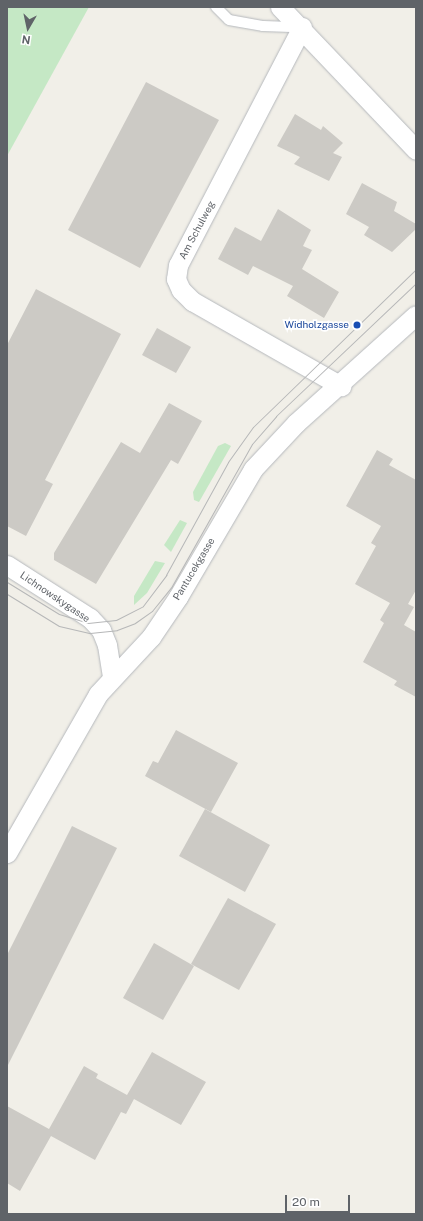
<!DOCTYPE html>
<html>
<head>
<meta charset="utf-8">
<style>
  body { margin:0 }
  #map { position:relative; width:423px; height:1221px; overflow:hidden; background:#f1efe8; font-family:"Public Sans",sans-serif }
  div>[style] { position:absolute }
  .green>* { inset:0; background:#c5e8c5 }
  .building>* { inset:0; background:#cccac5 }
  .roads { filter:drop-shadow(0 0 1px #b5b8bc) drop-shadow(0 0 1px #b5b8bc) }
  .service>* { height:10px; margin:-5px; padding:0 5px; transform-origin:5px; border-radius:5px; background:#fff }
  .minor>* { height:19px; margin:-9.5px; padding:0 9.5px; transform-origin:9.5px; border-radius:9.5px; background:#fff }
  .tram>* { height:1px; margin:-0.5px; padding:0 0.5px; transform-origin:0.5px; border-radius:0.5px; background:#b6b7b8 }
  .dots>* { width:11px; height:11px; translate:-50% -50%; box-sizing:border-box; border:2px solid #fff; border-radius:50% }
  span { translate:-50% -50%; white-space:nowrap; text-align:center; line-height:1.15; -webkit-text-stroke:3.5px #fff; paint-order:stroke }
  .street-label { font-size:10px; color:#5f6368 }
  .transit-label { font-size:10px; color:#164399 }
  .right { translate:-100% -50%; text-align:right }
  .frame { position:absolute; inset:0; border:8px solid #5f6368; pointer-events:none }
  .north { position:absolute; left:8px; top:8px; width:40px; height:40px; -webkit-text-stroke:3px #fff; paint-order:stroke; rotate:189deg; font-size:11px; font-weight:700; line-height:16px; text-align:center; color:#5f6368 }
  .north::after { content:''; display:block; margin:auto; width:14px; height:18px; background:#5f6368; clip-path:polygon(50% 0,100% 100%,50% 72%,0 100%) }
  .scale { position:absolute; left:285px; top:1195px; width:65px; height:18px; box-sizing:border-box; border:2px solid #5f6368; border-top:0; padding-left:5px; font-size:12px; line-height:14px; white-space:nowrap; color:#5f6368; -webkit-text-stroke:3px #fff; paint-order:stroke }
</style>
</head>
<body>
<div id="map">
  <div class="green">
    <i style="clip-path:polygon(7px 7px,89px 7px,7px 156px)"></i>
    <i style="clip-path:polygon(225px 443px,231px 446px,199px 502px,194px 500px,193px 492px,218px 446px)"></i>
    <i style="clip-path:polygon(180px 520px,187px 523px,171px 552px,164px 545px)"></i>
    <i style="clip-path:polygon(155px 561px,165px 563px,147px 593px,134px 605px,134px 596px)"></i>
  </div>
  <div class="building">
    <i style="clip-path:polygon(146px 82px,219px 120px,140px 268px,68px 230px)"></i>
    <i style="clip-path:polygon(295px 114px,321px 130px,323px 126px,343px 143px,333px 153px,342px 157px,329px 181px,294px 164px,300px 157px,277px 146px)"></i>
    <i style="clip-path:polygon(362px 183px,397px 202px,394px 211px,416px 224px,416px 229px,392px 252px,364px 235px,369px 227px,346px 214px)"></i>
    <i style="clip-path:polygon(278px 209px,311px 230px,303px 246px,312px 250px,302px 269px,339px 292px,324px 318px,287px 296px,293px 286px,253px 266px,248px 275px,218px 259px,235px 227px,261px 241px)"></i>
    <i style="clip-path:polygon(36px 289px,121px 334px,45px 480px,53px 484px,26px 536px,7px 526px,7px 345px)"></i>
    <i style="clip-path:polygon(157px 328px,191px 347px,176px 373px,142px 355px)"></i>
    <i style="clip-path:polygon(169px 403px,202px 421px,178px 464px,171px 460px,96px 584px,54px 560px,54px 553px,121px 442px,140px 453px)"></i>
    <i style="clip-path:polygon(377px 450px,393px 459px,389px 465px,416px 480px,416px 590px,408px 604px,414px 607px,404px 625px,416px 632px,416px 697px,394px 685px,397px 681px,363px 662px,384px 623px,380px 620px,390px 603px,355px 584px,376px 546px,371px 543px,381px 526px,346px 506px)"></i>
    <i style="clip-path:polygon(176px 730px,238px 763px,211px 812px,145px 776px,153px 761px,158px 763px)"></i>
    <i style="clip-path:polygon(205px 809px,270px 845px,245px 892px,179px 856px)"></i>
    <i style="clip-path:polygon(72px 826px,117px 848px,7px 1067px,7px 955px)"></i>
    <i style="clip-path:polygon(228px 898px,276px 924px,239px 990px,191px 964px)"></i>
    <i style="clip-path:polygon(154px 943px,194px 966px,163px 1020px,123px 998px)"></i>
    <i style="clip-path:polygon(152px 1052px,206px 1082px,181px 1125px,134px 1099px,126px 1114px,121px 1112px,95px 1160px,51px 1136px,20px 1191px,7px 1183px,7px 1106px,49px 1129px,84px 1066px,98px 1074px,96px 1078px,127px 1095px)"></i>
  </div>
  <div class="roads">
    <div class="service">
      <i style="left:216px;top:7px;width:18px;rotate:45deg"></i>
      <i style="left:229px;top:20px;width:35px;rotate:10deg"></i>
      <i style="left:263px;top:26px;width:35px;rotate:2deg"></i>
    </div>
    <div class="minor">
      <i style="left:280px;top:7px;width:197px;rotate:46.4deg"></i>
      <i style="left:302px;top:27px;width:268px;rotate:117.5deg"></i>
      <i style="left:178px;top:265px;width:14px;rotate:98deg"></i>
      <i style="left:176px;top:279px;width:12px;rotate:66deg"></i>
      <i style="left:181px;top:290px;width:16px;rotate:45deg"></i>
      <i style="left:192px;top:301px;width:172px;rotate:29.7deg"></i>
      <i style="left:7px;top:565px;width:98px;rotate:32.6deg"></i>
      <i style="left:90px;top:618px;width:16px;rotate:47deg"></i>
      <i style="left:101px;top:630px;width:16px;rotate:68deg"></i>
      <i style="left:107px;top:645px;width:32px;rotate:81deg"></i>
      <i style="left:7px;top:853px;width:183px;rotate:-60.2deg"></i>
      <i style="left:98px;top:694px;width:78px;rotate:-47.1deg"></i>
      <i style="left:151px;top:637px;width:48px;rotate:-56deg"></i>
      <i style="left:178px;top:597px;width:148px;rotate:-59.6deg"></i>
      <i style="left:253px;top:469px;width:63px;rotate:-46.9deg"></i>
      <i style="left:296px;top:423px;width:161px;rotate:-42deg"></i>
    </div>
  </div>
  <div class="tram">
    <i style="left:7px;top:582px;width:61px;rotate:31.6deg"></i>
    <i style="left:59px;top:614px;width:30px;rotate:17deg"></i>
    <i style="left:88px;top:623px;width:28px;rotate:-6deg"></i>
    <i style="left:116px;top:620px;width:30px;rotate:-27deg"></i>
    <i style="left:143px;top:606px;width:39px;rotate:-53deg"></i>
    <i style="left:166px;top:575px;width:129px;rotate:-61.2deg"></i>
    <i style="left:228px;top:462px;width:43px;rotate:-54.5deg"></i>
    <i style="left:253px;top:427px;width:227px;rotate:-44.1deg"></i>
    <i style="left:7px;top:594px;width:61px;rotate:31.6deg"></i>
    <i style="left:59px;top:626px;width:32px;rotate:13deg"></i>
    <i style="left:90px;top:633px;width:27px;rotate:-6deg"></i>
    <i style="left:117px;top:630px;width:19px;rotate:-21deg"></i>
    <i style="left:135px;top:623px;width:21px;rotate:-35deg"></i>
    <i style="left:152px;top:611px;width:32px;rotate:-51deg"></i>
    <i style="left:172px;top:586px;width:163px;rotate:-60.6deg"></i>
    <i style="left:252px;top:444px;width:37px;rotate:-49deg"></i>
    <i style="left:276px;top:416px;width:193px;rotate:-43.5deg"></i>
  </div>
  <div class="dots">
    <i style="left:357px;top:325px;background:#1a4fb4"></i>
  </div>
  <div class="street-label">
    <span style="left:197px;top:230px;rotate:-62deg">Am Schulweg</span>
    <span style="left:194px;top:569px;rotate:-59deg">Pantucekgasse</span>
    <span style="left:55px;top:597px;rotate:34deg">Lichnowskygasse</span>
  </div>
  <div class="transit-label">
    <span class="right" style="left:349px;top:325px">Widholzgasse</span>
  </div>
  <div class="frame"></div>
  <div class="north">N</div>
  <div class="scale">20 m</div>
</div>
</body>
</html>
